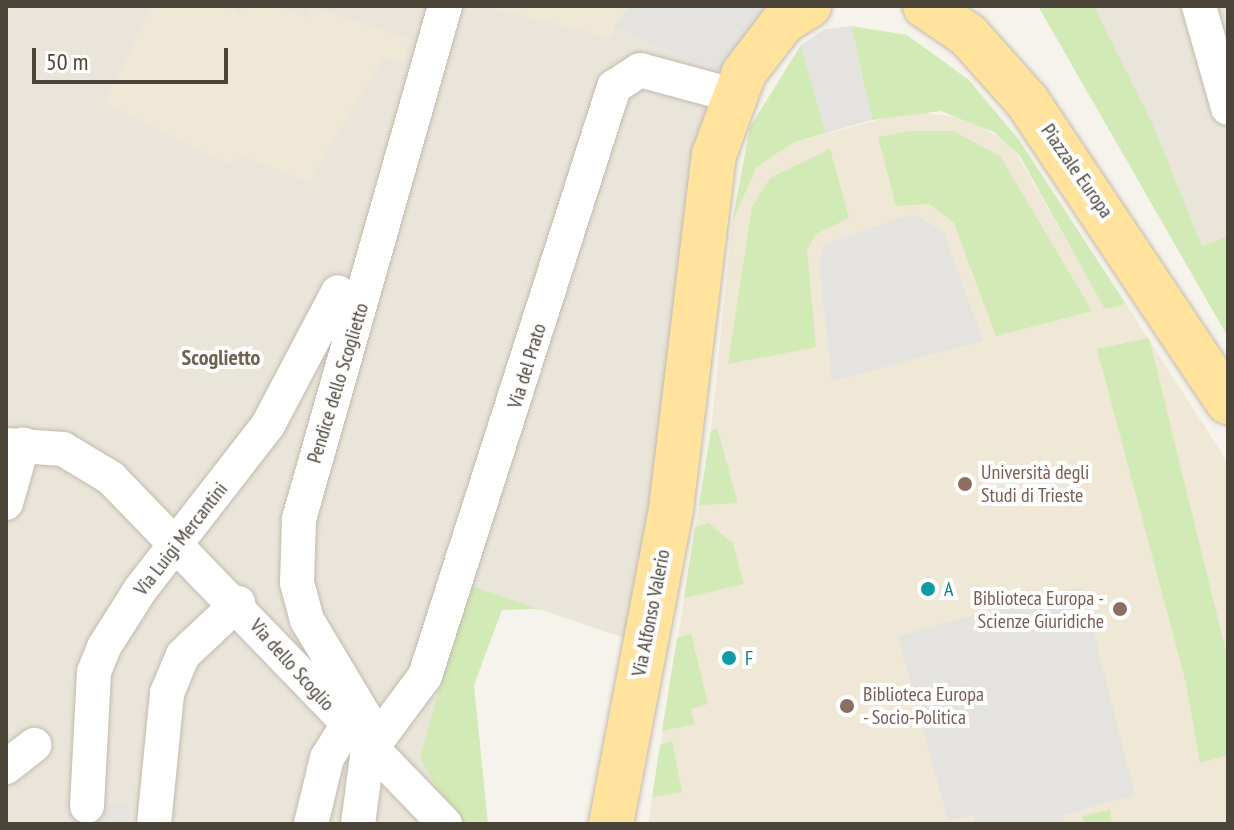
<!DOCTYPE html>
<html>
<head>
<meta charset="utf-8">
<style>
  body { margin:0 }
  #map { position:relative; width:1234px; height:830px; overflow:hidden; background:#f6f3ec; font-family:"PT Sans Narrow",sans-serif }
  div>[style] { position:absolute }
  .residential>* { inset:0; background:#eae5da }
  .education>* { inset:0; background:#efe8d6 }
  .green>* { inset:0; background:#d2eab5 }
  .parking>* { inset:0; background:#e5e3e0 }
  .roads { filter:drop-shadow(0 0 2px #c2bbae) drop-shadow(0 0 2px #c2bbae) }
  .minor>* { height:34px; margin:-17px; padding:0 17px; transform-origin:17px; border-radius:17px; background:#fff }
  .major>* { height:44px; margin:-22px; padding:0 22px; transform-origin:22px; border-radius:22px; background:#ffe39c }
  .dots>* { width:22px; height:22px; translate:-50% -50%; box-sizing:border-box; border:4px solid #fff; border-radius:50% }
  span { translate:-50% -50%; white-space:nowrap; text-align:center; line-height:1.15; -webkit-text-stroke:8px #fff; paint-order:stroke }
  .street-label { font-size:20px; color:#4b4439 }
  .education-label { font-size:20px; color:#785e54 }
  .left { translate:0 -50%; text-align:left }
  .right { translate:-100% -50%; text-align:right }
  .culture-label { font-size:20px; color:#0d838f }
  .neighbourhood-label { font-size:22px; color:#6e6250; font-weight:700 }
  .frame { position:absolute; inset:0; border:8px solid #4b4439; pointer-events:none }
  .scale { position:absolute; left:32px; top:48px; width:196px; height:36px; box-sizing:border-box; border:4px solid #4b4439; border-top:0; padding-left:10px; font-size:24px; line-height:28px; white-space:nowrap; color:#4b4439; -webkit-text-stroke:6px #fff; paint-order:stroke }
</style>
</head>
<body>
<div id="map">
  <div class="residential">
    <i style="clip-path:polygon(6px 6px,486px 6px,609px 37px,613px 27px,718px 72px,627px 639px,468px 585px,457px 824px,6px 824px)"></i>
    <i style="clip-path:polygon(1094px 6px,1181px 6px,1190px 23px,1185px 6px,1228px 6px,1228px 236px,1202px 246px,1155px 129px)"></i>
  </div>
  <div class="education">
    <i style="clip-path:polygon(152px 6px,228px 6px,240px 15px,243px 6px,278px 6px,308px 18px,312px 8px,409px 39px,403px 61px,384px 57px,308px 182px,243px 156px,227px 164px,104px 103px)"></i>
    <i style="clip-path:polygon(486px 6px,630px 6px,610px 38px)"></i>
    <i style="clip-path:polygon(911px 111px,970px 119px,1012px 146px,1105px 308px,1126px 304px,1228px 463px,1228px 824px,648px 824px,711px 431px,732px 223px,743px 188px,756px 168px,792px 143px)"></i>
  </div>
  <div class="green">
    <i style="clip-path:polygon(1038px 6px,1094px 6px,1155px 129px,1202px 246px,1228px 236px,1228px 337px)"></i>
    <i style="clip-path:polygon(851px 26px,907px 35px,969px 80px,1019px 140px,1126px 304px,1105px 309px,1019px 155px,994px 132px,941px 111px,872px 120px)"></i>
    <i style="clip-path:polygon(801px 45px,826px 133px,792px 143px,756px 168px,732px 223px,750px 127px)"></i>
    <i style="clip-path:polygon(909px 131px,953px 131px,1000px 156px,1092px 311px,996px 336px,954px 223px,929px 204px,896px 206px,878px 137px)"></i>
    <i style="clip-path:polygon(830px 149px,849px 218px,816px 234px,807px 250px,816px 347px,728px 364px,752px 207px,770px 178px)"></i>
    <i style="clip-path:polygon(1149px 338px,1228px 660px,1228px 755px,1200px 763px,1186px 683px,1097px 349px)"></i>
    <i style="clip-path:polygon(717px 428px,738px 503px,699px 505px,711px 431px)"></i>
    <i style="clip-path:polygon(709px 523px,733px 544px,744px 584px,684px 598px,695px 527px)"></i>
    <i style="clip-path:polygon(468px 585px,540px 609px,502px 610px,474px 685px,488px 824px,457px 824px,420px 758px)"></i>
    <i style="clip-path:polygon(691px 634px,708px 704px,691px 709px,695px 724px,662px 731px,677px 638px)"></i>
    <i style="clip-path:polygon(672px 741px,682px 792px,652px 797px,660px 745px)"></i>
    <i style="clip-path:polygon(1110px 810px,1112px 824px,1084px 824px,1082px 816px)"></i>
  </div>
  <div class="parking">
    <i style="clip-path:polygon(630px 6px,766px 6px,718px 72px,613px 27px)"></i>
    <i style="clip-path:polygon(851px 26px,872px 120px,826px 133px,801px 45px,825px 29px)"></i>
    <i style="clip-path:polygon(913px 214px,943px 231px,983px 341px,832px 381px,819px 261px,824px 244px)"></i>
    <i style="clip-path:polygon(1082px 586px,1135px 795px,1063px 815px,1065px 824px,976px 824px,973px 815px,948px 821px,898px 636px)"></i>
    <i style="clip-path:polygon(67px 804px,129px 806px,129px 824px,67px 824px)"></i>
  </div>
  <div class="roads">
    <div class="minor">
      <i style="left:1199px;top:6px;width:106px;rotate:74.1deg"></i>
      <i style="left:6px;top:445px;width:57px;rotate:4deg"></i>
      <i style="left:63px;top:449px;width:56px;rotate:31.1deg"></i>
      <i style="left:111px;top:478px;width:481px;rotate:46deg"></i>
      <i style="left:6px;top:503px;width:61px;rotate:-73.9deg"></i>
      <i style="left:370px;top:750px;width:92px;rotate:-53.4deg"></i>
      <i style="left:425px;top:676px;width:619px;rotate:-72.21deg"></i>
      <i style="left:614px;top:87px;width:31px;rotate:-33deg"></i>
      <i style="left:640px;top:70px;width:95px;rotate:15.2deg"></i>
      <i style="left:6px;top:767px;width:36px;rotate:-38deg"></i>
      <i style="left:87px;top:806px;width:134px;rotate:-87deg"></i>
      <i style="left:94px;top:672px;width:27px;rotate:-68deg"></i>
      <i style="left:104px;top:647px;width:67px;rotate:-57.7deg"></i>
      <i style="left:140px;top:590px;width:209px;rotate:-52.2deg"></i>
      <i style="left:268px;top:425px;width:150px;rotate:-62.2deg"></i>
      <i style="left:154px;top:824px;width:132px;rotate:-84.3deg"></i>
      <i style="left:167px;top:693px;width:41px;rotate:-67.2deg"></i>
      <i style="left:183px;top:655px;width:76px;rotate:-43.4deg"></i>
      <i style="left:311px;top:824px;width:68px;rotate:-76.4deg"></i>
      <i style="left:327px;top:758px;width:38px;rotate:-58deg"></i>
      <i style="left:358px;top:824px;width:98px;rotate:-82.4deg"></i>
      <i style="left:371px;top:727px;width:125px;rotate:-120.9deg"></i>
      <i style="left:307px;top:620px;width:38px;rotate:-105deg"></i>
      <i style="left:297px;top:583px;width:64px;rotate:-88.2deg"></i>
      <i style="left:299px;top:519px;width:533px;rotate:-74.11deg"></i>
    </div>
    <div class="major">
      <i style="left:925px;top:6px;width:52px;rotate:34deg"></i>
      <i style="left:968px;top:35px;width:89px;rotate:48.2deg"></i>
      <i style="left:1027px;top:101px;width:362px;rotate:56.3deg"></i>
      <i style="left:611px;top:824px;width:321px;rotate:-79.2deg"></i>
      <i style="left:671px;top:509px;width:357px;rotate:-83.1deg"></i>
      <i style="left:714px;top:155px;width:87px;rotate:-69.9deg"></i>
      <i style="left:744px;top:73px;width:64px;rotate:-52.6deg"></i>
      <i style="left:783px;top:22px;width:31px;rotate:-32deg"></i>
    </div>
  </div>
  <div class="dots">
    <i style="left:965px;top:484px;background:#8d6e63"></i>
    <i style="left:928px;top:589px;background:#0f9aa8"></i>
    <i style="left:1120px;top:609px;background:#8d6e63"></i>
    <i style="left:729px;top:658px;background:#0f9aa8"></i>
    <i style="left:847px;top:706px;background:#8d6e63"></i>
  </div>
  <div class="street-label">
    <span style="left:1077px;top:171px;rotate:55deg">Piazzale Europa</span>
    <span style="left:527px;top:366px;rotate:-73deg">Via del Prato</span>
    <span style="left:338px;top:383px;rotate:-73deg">Pendice dello Scoglietto</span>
    <span style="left:181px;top:539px;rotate:-52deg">Via Luigi Mercantini</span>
    <span style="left:651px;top:613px;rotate:-79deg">Via Alfonso Valerio</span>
    <span style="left:292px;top:665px;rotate:48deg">Via dello Scoglio</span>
  </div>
  <div class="education-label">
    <span class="left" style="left:981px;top:484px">Università degli<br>Studi di Trieste</span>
    <span class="right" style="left:1104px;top:610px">Biblioteca Europa -<br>Scienze Giuridiche</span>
    <span class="left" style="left:863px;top:706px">Biblioteca Europa<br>- Socio-Politica</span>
  </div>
  <div class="culture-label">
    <span class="left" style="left:944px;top:589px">A</span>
    <span class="left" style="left:745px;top:658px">F</span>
  </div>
  <div class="neighbourhood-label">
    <span style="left:221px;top:358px">Scoglietto</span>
  </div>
  <div class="frame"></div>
  <div class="scale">50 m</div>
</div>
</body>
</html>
